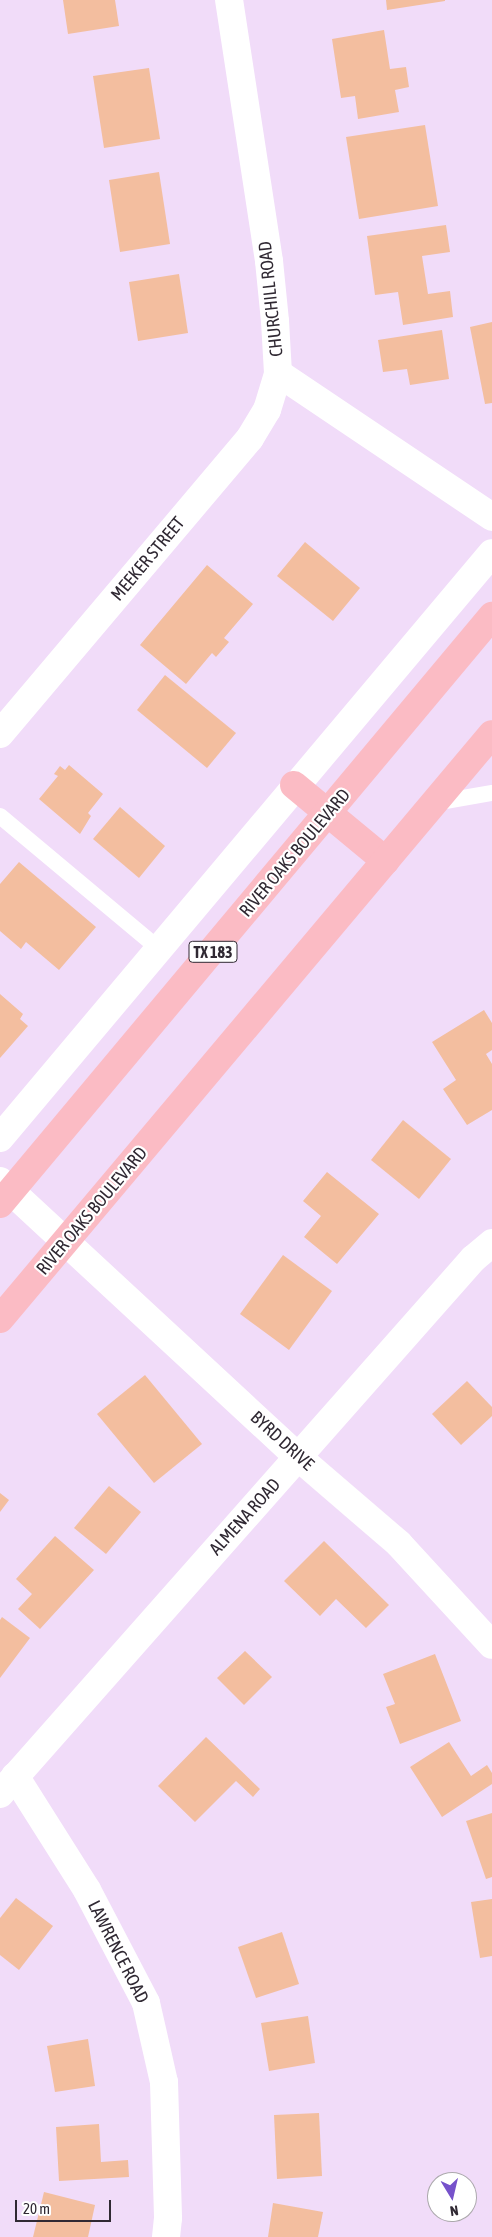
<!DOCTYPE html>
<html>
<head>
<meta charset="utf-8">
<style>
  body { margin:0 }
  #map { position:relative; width:492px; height:2237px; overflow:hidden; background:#f1dcf9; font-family:"Asap Condensed",sans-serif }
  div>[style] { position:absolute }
  .building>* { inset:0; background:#f3be9f }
  .service>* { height:16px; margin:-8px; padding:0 8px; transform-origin:8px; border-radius:8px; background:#fff }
  .minor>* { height:28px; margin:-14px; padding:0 14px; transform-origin:14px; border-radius:14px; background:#fff }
  .primary>* { height:28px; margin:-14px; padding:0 14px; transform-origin:14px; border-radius:14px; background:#fbbbc4 }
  span { translate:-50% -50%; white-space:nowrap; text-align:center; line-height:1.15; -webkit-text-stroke:4.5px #fff; paint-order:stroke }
  .shield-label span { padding:1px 4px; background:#fff; border:1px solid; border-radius:4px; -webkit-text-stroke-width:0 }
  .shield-label { font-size:16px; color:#302933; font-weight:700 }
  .street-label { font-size:18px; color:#302933 }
  .north { position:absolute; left:427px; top:2172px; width:50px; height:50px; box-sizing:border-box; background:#fff; border:1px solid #aca9ad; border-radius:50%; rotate:171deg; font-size:14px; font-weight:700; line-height:20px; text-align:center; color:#302933 }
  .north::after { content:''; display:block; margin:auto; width:18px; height:22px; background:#7652cb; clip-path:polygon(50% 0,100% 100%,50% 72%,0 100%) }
  .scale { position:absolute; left:15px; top:2200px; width:96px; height:22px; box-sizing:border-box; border:2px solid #302933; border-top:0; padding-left:6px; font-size:15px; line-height:18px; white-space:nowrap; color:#302933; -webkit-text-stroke:4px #fff; paint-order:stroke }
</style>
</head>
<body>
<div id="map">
  <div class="building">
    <i style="clip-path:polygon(63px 0,115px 0,119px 26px,68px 34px)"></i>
    <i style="clip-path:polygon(386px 0,445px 0,445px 1px,387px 10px)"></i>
    <i style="clip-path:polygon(384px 30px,390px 69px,406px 67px,409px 87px,395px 90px,399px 112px,358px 119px,355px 96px,341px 98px,332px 39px)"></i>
    <i style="clip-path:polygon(149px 68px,160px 139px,104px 148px,93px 76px)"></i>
    <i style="clip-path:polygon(425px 125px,438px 206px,359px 219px,346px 137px)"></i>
    <i style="clip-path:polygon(159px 172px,170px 244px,120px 252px,109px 180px)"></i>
    <i style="clip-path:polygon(446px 225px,450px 252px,422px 256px,428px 294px,450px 291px,453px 317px,403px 325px,398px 292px,375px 295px,367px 236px)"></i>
    <i style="clip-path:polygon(179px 274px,188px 333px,138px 341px,129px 282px)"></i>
    <i style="clip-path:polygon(492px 322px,492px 403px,485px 404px,470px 327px)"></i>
    <i style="clip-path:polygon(442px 330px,449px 379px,410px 385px,407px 369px,383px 372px,378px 340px)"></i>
    <i style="clip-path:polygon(305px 542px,360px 588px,333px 621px,277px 576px)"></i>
    <i style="clip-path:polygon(207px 565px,253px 604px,224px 638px,229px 642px,216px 657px,212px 653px,186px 684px,140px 645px)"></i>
    <i style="clip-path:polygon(165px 675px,236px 733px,207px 768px,137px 710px)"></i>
    <i style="clip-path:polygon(69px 765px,103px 794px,88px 813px,91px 816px,80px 834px,39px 799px,58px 776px,54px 774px,60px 766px,65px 770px)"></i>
    <i style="clip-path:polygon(120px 807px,165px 846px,139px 878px,93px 839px)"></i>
    <i style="clip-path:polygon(19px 862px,96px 927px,59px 970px,26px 942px,21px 949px,0 931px,0 884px)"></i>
    <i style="clip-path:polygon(0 994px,23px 1014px,20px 1019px,28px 1026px,0 1058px)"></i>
    <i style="clip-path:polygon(484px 1010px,492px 1023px,492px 1050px,486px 1054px,492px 1064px,492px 1110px,467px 1125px,443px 1089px,456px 1080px,432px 1042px)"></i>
    <i style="clip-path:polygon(403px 1120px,451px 1159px,419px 1199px,371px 1160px)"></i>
    <i style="clip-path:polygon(327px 1172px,379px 1214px,337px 1264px,304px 1237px,321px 1216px,303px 1201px)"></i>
    <i style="clip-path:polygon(283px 1255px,332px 1291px,289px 1350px,240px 1314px)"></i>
    <i style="clip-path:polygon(145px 1375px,202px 1444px,154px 1483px,97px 1414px)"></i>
    <i style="clip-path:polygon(467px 1381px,492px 1407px,492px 1416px,461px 1445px,432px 1414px)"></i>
    <i style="clip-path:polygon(109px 1486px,141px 1512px,106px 1554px,74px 1528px)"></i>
    <i style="clip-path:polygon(0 1493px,9px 1500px,0 1512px)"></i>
    <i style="clip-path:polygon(55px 1536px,94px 1570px,40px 1629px,18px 1609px,32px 1594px,16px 1579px)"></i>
    <i style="clip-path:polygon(324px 1541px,389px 1605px,366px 1628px,336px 1599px,320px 1616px,284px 1581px)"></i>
    <i style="clip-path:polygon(2px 1617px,30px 1638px,0 1678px,0 1620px)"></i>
    <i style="clip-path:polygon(245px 1651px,272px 1677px,244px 1705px,217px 1678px)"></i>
    <i style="clip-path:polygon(435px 1654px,461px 1721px,400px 1744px,386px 1707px,395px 1704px,383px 1674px)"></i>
    <i style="clip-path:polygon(206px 1737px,260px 1789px,253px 1797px,236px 1781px,195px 1822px,158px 1786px)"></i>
    <i style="clip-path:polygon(449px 1742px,471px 1776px,487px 1765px,492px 1773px,492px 1784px,442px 1817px,410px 1767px)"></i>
    <i style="clip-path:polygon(492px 1813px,492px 1877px,486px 1879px,466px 1821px)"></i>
    <i style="clip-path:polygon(16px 1898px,53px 1926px,19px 1970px,0 1955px,0 1918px)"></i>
    <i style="clip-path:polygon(492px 1899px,492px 1956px,480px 1958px,471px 1902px)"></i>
    <i style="clip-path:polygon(282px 1932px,299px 1984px,256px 1998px,238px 1947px)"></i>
    <i style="clip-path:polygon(308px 2016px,315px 2063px,269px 2071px,261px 2023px)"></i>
    <i style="clip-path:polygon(88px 2039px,95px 2086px,55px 2092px,47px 2046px)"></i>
    <i style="clip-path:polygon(319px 2113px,322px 2176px,277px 2179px,274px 2115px)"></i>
    <i style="clip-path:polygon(99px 2124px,101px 2162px,128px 2160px,129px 2177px,59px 2181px,56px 2127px)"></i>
    <i style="clip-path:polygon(44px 2192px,95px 2205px,88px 2237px,33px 2237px)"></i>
    <i style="clip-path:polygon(273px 2203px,323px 2212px,318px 2237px,268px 2237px)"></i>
  </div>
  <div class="service">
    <i style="left:434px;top:803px;width:59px;rotate:-9.8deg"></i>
    <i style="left:0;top:816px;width:206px;rotate:39.9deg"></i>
  </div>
  <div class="minor">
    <i style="left:278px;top:373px;width:258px;rotate:33.9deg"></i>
    <i style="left:0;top:734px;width:387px;rotate:-49.8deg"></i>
    <i style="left:250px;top:438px;width:33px;rotate:-59deg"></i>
    <i style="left:267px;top:410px;width:39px;rotate:-73deg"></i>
    <i style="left:278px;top:373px;width:52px;rotate:-93.3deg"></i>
    <i style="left:275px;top:321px;width:60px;rotate:-95.7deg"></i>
    <i style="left:269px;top:261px;width:264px;rotate:-98.7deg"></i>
    <i style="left:0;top:1138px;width:764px;rotate:-49.94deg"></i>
    <i style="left:0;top:1181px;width:406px;rotate:42.8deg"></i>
    <i style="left:298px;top:1457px;width:133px;rotate:40.7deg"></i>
    <i style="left:399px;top:1544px;width:137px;rotate:47.4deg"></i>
    <i style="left:15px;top:1776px;width:135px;rotate:57.7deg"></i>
    <i style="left:87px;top:1890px;width:127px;rotate:62.4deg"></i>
    <i style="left:146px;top:2003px;width:81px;rotate:77.2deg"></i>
    <i style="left:164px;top:2082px;width:136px;rotate:88.3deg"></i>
    <i style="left:168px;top:2218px;width:19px;rotate:96deg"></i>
    <i style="left:0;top:1794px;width:714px;rotate:-48.52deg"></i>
    <i style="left:473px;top:1259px;width:25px;rotate:-40deg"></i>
  </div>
  <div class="primary">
    <i style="left:294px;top:785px;width:119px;rotate:39.6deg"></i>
    <i style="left:0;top:1204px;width:767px;rotate:-50.08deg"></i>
    <i style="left:0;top:1319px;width:764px;rotate:-49.94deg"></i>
  </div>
  <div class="shield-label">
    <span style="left:213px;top:952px">TX 183</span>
  </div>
  <div class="street-label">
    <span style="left:271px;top:299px;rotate:-96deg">CHURCHILL ROAD</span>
    <span style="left:148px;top:559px;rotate:-50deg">MEEKER STREET</span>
    <span style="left:295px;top:853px;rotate:-50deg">RIVER OAKS BOULEVARD</span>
    <span style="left:92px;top:1211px;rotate:-50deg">RIVER OAKS BOULEVARD</span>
    <span style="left:282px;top:1441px;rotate:42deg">BYRD DRIVE</span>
    <span style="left:245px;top:1517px;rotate:-48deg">ALMENA ROAD</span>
    <span style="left:118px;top:1952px;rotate:63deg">LAWRENCE ROAD</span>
  </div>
  <div class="north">N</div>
  <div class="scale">20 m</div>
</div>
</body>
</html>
